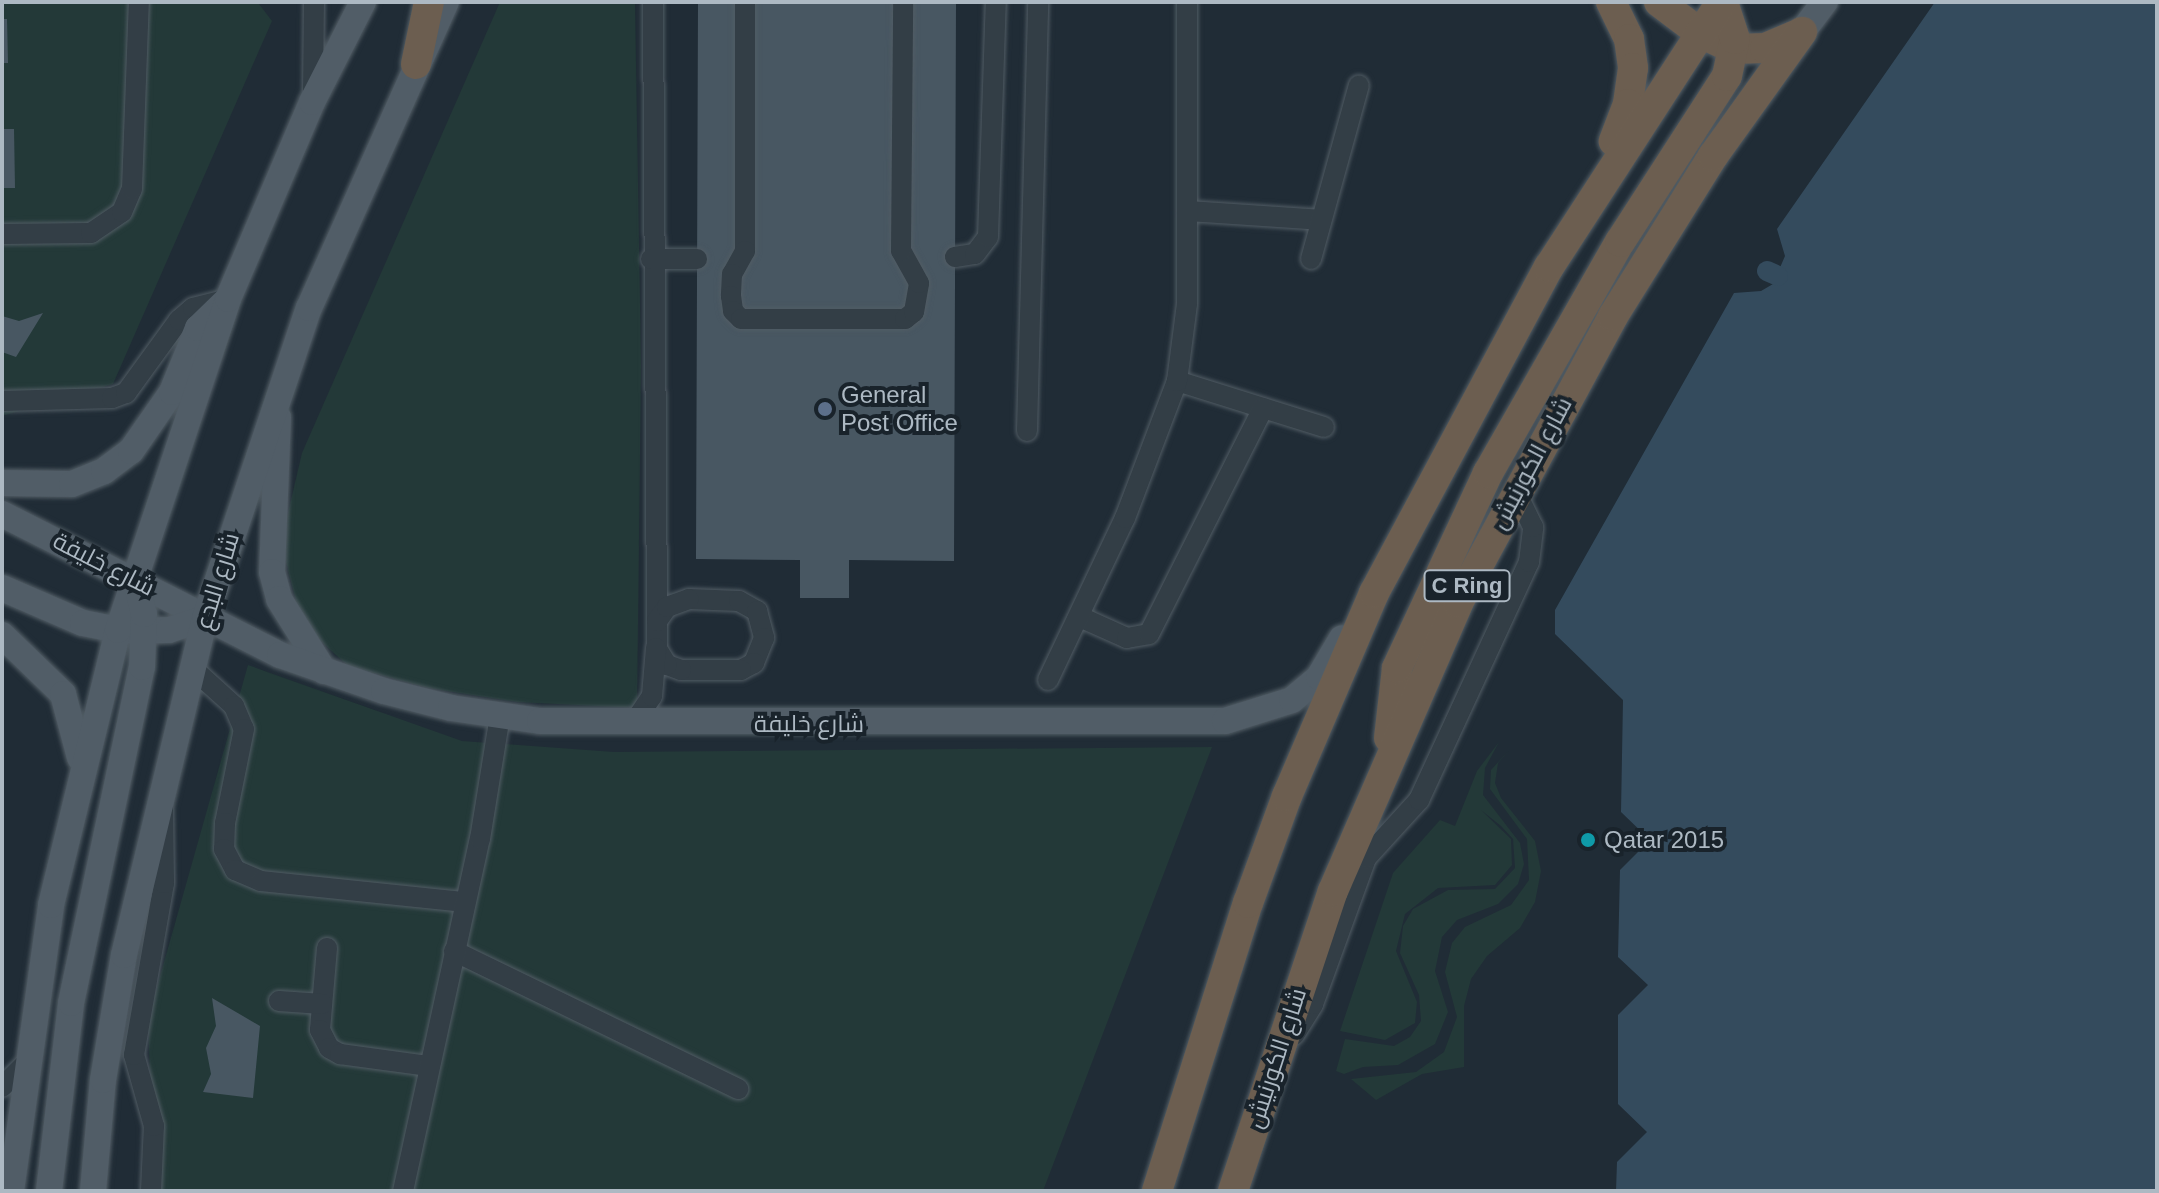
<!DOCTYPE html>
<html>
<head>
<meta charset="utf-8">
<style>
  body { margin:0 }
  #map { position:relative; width:2159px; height:1193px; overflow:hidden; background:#202c36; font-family:Helvetica,Cairo,sans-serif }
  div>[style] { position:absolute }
  .green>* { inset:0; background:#233938 }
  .water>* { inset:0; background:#344b5d }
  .canal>* { height:20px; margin:-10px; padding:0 10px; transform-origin:10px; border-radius:10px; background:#344b5d }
  .building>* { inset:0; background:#485762 }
  .roads { filter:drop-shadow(0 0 2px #515c64) drop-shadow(0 0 2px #515c64) }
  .minor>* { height:20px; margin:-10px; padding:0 10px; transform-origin:10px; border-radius:10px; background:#333e46 }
  .major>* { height:26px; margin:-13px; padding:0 13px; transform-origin:13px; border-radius:13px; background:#515d67 }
  .highway>* { height:30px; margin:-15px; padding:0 15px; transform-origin:15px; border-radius:15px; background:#6c5e50 }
  .dots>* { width:22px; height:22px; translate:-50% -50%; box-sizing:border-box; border:4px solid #19232b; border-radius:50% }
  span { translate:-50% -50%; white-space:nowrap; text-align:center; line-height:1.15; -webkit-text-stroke:8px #19232b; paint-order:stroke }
  .shield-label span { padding:2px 6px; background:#19232b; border:2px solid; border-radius:6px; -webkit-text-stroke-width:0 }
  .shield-label { font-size:22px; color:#adb9c3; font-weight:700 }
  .poi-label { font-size:24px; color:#adb9c3 }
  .left { translate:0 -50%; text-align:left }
  .street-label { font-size:24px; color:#adb9c3 }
  .frame { position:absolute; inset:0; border:4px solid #adb9c3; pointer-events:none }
</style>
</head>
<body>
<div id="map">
  <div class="green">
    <i style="clip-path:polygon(2px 2px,259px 4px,272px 21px,113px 384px,2px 416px)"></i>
    <i style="clip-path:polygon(500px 2px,635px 2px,641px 366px,637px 708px,517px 702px,428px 688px,348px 666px,302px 624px,281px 543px,302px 453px)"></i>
    <i style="clip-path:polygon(248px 665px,462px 741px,614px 752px,1212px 747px,1043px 1191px,154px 1191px,148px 1019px)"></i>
    <i style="clip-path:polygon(1499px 742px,1485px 768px,1483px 795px,1520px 843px,1524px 864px,1518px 884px,1498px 904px,1457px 920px,1442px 937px,1435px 971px,1448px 1012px,1435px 1044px,1398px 1065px,1363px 1067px,1344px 1074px,1336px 1071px,1345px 1039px,1394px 1046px,1410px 1037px,1421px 1021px,1419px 995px,1400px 953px,1403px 926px,1413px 909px,1448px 890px,1495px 889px,1515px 868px,1513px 839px,1501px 826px,1481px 810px,1511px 839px,1512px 865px,1495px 885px,1438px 888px,1405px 914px,1396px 951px,1417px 1002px,1415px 1023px,1385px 1040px,1340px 1031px,1393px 873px,1440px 820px,1455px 826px,1477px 771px)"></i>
    <i style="clip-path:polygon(1511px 748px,1498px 763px,1495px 783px,1501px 798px,1535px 841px,1541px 871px,1535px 902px,1520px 928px,1487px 956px,1471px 979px,1464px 1006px,1464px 1067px,1422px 1074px,1376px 1100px,1351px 1079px,1416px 1072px,1444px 1052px,1457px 1017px,1445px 972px,1452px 943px,1465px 927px,1511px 905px,1529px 880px,1527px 839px,1490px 789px,1491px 770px)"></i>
  </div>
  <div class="water">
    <i style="clip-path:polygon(1935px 2px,2157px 2px,2157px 1191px,1616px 1191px,1617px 1162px,1647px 1132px,1618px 1104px,1618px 1015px,1648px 985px,1618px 957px,1620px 870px,1650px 840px,1621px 812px,1623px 700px,1555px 634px,1555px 610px,1734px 293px,1761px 291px,1773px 284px,1785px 256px,1777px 229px)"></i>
  </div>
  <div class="canal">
    <i style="left:1767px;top:271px;width:12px;rotate:24deg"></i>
  </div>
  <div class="building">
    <i style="clip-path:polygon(698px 2px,956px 2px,954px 561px,849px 560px,849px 598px,800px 598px,800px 560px,696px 559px)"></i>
    <i style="clip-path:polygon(2px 19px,7px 19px,8px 63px,2px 63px)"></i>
    <i style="clip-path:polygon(2px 129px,14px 129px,15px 188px,2px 188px)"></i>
    <i style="clip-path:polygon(43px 313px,16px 357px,2px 352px,2px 316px,19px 321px)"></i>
    <i style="clip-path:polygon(212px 998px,260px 1026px,253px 1098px,203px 1092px,211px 1074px,206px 1048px,216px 1026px)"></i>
  </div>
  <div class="roads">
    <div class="minor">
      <i style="left:653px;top:2px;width:619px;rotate:89.63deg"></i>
      <i style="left:745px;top:2px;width:249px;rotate:90deg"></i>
      <i style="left:745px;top:251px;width:26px;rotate:119deg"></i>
      <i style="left:732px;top:274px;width:22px;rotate:93deg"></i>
      <i style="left:731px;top:296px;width:15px;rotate:82deg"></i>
      <i style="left:733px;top:311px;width:11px;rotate:45deg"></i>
      <i style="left:741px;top:319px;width:164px"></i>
      <i style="left:905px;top:319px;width:11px;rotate:-38deg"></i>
      <i style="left:914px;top:312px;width:29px;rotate:-80deg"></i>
      <i style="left:919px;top:283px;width:37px;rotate:-119deg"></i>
      <i style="left:901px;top:251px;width:249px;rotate:-89.5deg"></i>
      <i style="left:313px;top:93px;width:91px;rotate:-89.4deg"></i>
      <i style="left:1187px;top:211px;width:134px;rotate:3.8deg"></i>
      <i style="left:2px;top:234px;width:89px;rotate:-0.6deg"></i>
      <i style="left:91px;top:233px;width:37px;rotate:-34deg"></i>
      <i style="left:122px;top:212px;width:25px;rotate:-67deg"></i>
      <i style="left:132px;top:189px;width:187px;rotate:-87.9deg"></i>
      <i style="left:955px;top:257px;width:20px;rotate:-9deg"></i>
      <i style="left:975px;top:254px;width:21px;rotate:-53deg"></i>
      <i style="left:988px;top:237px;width:235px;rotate:-88.1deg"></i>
      <i style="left:651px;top:259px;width:46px"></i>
      <i style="left:1311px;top:259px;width:180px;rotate:-74.6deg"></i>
      <i style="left:1177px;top:381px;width:154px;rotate:17.4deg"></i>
      <i style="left:2px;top:401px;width:110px;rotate:-1.6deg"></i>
      <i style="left:112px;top:398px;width:15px;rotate:-20deg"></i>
      <i style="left:126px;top:393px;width:90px;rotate:-54deg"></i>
      <i style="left:179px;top:320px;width:18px;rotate:-41deg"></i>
      <i style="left:193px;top:308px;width:36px;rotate:-14deg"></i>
      <i style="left:1027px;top:431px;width:429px;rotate:-88.5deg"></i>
      <i style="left:689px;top:599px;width:50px;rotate:2.3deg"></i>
      <i style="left:739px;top:601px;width:21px;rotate:29deg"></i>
      <i style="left:757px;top:611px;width:28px;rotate:75deg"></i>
      <i style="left:764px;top:638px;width:27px;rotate:112deg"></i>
      <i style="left:754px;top:663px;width:15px;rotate:152deg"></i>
      <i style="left:741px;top:670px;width:60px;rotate:180deg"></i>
      <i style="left:681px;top:670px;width:15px;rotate:-160deg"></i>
      <i style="left:667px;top:665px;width:19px;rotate:-122deg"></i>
      <i style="left:657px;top:649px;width:28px;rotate:-90deg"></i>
      <i style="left:657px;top:621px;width:17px;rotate:-54deg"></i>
      <i style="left:667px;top:607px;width:23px;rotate:-20deg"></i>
      <i style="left:1080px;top:617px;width:51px;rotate:24.1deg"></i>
      <i style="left:1127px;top:638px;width:22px;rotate:-10deg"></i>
      <i style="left:1149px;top:634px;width:253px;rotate:-63.2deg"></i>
      <i style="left:191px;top:667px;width:58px;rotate:42.2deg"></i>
      <i style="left:234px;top:706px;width:25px;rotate:67deg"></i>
      <i style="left:244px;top:729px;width:96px;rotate:101.4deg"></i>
      <i style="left:225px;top:823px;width:26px;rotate:92deg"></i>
      <i style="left:224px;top:849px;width:24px;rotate:62deg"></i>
      <i style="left:235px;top:870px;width:28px;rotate:23deg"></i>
      <i style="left:261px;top:881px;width:205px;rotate:5.9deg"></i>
      <i style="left:1048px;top:680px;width:179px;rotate:-64.6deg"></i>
      <i style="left:1125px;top:518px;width:147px;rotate:-69.2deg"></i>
      <i style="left:1177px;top:381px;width:78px;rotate:-82.6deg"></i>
      <i style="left:1187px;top:304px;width:302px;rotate:-90deg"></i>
      <i style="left:633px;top:724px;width:34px;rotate:-56deg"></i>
      <i style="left:652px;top:696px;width:48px;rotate:-85.2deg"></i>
      <i style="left:327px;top:948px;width:82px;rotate:94.9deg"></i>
      <i style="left:320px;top:1030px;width:20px;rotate:63deg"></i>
      <i style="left:329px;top:1048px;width:13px;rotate:29deg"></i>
      <i style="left:340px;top:1054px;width:90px;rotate:7.7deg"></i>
      <i style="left:454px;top:951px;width:316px;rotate:25.9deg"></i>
      <i style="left:279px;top:1001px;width:43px;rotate:4deg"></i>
      <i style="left:1294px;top:1035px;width:36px;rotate:-58deg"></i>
      <i style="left:1313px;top:1004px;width:155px;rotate:-70deg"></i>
      <i style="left:1366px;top:858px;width:79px;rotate:-47.6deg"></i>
      <i style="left:1419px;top:800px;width:262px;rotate:-65.2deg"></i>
      <i style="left:1529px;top:562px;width:35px;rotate:-83deg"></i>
      <i style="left:1533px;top:527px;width:41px;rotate:-115.9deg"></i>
      <i style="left:2px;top:1087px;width:34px;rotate:-45deg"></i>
      <i style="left:151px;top:1191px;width:65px;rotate:-87.4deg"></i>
      <i style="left:154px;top:1126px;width:74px;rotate:-105.7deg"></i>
      <i style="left:134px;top:1055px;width:175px;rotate:-80.1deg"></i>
      <i style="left:164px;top:883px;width:74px;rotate:-90.8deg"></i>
      <i style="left:403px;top:1191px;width:360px;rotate:-77.7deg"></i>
      <i style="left:480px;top:839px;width:125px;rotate:-80.8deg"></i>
    </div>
    <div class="major">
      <i style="left:1802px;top:32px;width:38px;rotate:-53deg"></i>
      <i style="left:278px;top:417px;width:155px;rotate:92.2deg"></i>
      <i style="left:272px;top:572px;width:28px;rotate:75deg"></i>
      <i style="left:279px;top:599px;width:85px;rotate:58deg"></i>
      <i style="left:2px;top:483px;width:70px;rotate:0.8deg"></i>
      <i style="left:72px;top:484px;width:35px;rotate:-22deg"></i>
      <i style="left:104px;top:471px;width:34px;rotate:-37deg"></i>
      <i style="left:131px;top:451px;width:72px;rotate:-55.2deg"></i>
      <i style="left:172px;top:392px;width:69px;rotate:-67.9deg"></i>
      <i style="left:198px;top:328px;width:39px;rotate:-44deg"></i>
      <i style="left:2px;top:514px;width:312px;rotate:26.9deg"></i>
      <i style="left:280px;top:655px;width:110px;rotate:19.1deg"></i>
      <i style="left:384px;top:691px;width:69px;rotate:14.2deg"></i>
      <i style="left:451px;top:708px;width:90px;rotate:8.3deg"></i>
      <i style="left:540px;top:721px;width:685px"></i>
      <i style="left:1225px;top:721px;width:70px;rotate:-17.4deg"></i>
      <i style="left:1292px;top:700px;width:35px;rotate:-40deg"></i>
      <i style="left:1319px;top:677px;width:45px;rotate:-59.5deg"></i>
      <i style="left:2px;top:588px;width:88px;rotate:23.4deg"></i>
      <i style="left:83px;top:623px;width:41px;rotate:11.3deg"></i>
      <i style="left:123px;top:631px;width:46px;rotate:-1.2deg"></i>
      <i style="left:169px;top:630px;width:38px;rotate:-18deg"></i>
      <i style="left:2px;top:635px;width:85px;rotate:44deg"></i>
      <i style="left:63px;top:694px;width:66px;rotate:75.1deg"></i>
      <i style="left:11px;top:1191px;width:289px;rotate:-82deg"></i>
      <i style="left:51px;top:905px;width:283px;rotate:-76.3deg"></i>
      <i style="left:118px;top:630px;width:349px;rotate:-71.6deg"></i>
      <i style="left:228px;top:299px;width:214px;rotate:-66.9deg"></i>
      <i style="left:312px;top:102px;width:112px;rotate:-63deg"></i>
      <i style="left:49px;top:1191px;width:189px;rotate:-83.3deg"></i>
      <i style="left:71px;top:1003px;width:343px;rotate:-78.1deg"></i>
      <i style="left:142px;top:667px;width:53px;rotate:-87.8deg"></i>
      <i style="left:144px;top:614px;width:36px;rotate:-104deg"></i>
      <i style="left:93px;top:1191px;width:111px;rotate:-84.9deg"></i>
      <i style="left:103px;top:1080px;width:127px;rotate:-80.5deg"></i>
      <i style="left:124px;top:955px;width:347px;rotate:-76.5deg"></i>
      <i style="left:205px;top:618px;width:327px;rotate:-71.5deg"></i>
      <i style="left:309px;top:308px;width:335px;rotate:-65.9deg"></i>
    </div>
    <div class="highway">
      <i style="left:1611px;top:2px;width:41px;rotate:64.1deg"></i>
      <i style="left:1629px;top:39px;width:29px;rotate:82deg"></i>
      <i style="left:1633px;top:68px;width:36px;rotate:98deg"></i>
      <i style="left:1628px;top:104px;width:40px;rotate:111deg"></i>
      <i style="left:1659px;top:2px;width:51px;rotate:37.1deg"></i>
      <i style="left:1700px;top:33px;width:38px;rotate:25deg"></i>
      <i style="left:1735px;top:49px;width:30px;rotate:-2deg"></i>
      <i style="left:1765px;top:48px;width:39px;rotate:-23deg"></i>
      <i style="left:416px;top:64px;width:63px;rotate:-78.2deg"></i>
      <i style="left:1389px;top:738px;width:70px;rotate:-83.5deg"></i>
      <i style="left:1397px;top:668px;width:215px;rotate:-65deg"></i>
      <i style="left:1488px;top:473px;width:266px;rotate:-60.3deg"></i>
      <i style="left:1620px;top:242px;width:197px;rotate:-57.2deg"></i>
      <i style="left:1727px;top:76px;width:38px;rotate:-78deg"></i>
      <i style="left:1735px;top:39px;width:39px;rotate:-108deg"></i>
      <i style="left:1157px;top:1191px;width:302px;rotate:-72.5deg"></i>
      <i style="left:1248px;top:903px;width:114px;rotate:-70deg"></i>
      <i style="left:1287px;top:796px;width:221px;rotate:-66.8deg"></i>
      <i style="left:1374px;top:593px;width:370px;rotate:-61.8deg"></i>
      <i style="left:1549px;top:267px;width:316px;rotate:-57deg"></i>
      <i style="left:1233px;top:1191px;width:316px;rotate:-71.6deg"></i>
      <i style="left:1333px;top:891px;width:314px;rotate:-66.5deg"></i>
      <i style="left:1458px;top:603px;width:326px;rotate:-61.6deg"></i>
      <i style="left:1613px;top:316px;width:189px;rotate:-58deg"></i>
      <i style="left:1713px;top:156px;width:153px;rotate:-54.3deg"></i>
    </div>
  </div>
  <div class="dots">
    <i style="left:825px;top:409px;background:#5c6f8a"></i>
    <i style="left:1588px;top:840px;background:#0f9aa8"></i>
  </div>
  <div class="shield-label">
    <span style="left:1467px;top:586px">C Ring</span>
  </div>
  <div class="poi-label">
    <span class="left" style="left:841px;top:409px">General<br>Post Office</span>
    <span class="left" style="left:1604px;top:840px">Qatar 2015</span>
  </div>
  <div class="street-label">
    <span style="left:1531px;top:463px;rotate:-62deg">شارع الكورنيش</span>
    <span style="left:104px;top:564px;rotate:27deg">شارع خليفة</span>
    <span style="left:217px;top:581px;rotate:-73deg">شارع البدع</span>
    <span style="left:809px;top:724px">شارع خليفة</span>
    <span style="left:1276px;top:1058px;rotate:-72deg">شارع الكورنيش</span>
  </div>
  <div class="frame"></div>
</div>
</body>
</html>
